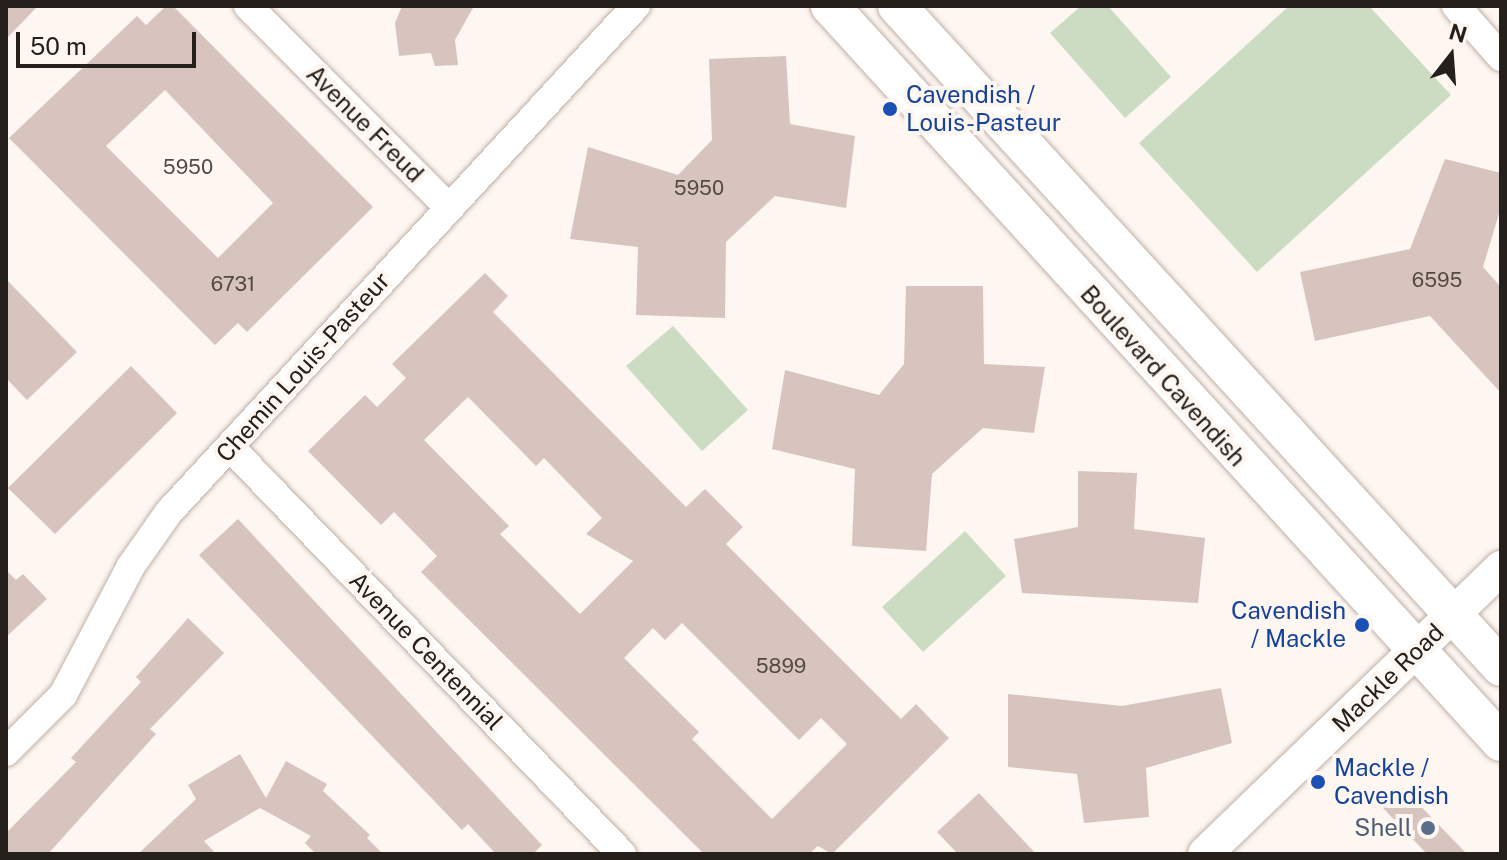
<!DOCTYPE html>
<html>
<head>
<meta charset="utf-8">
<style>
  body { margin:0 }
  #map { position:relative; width:1507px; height:860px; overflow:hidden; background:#fdf6f1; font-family:"Public Sans",sans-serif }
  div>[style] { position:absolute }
  .green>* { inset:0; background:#ccdcc3 }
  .building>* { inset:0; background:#d8c4be }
  .roads { filter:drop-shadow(0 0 2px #c0b0a5) drop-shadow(0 0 2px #c0b0a5) }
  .minor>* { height:28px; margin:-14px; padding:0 14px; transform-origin:14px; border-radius:14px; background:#fff }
  .tertiary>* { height:34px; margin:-17px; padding:0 17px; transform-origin:17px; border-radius:17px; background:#fff }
  .secondary>* { height:38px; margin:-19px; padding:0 19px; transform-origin:19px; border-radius:19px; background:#fff }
  .dots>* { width:22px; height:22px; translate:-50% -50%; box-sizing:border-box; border:4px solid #fdf6f1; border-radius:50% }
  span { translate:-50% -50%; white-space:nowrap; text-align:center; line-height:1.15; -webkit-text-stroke:8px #fdf6f1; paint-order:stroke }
  .number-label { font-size:20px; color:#524944 }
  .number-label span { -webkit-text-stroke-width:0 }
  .transit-label { font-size:24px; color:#164399 }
  .left { translate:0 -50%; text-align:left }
  .right { translate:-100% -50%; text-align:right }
  .street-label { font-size:24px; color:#26201c }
  .service-label { font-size:24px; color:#4e5e75 }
  .frame { position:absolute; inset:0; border:8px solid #26201c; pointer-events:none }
  .north { position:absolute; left:1411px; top:16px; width:80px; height:80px; -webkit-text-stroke:6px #fdf6f1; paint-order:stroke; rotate:17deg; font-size:22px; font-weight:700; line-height:32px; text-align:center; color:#26201c }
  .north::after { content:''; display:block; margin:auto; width:28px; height:36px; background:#26201c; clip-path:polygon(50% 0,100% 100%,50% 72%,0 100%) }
  .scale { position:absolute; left:16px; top:32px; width:180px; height:36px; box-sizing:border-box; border:4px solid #26201c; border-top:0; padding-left:10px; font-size:24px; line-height:28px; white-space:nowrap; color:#26201c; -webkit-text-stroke:6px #fdf6f1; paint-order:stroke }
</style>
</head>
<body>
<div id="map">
  <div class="green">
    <i style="clip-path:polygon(1081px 6px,1108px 6px,1171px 77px,1125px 118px,1050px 33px)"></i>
    <i style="clip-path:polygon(1289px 6px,1369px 6px,1451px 95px,1257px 272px,1139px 143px)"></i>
    <i style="clip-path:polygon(673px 326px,748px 410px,702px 451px,626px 366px)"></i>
    <i style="clip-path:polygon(965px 531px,1006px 576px,923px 652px,882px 607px)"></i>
  </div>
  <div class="building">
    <i style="clip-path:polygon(6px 6px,38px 6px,6px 39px)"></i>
    <i style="clip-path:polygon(evenodd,166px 6px,173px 6px,373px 207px,247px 332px,238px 323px,215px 345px,9px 138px,137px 16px,146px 25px,166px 6px,165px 90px,273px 203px,218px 258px,106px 146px,165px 90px)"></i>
    <i style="clip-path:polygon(402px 6px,474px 6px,455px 40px,458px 65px,435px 66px,431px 53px,399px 56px,395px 23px)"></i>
    <i style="clip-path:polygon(786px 56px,790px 124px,855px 136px,846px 208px,775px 196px,726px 242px,725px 318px,636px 315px,638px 247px,570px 239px,588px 147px,678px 175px,712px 140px,709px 59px)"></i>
    <i style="clip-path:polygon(1445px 159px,1501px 173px,1501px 207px,1483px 267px,1501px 287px,1501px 393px,1430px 316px,1315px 341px,1300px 272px,1410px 249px)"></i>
    <i style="clip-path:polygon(evenodd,485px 273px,508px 296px,493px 312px,686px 507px,705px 489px,743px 527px,726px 544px,901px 719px,916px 704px,949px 738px,832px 854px,818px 846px,809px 854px,704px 854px,421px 572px,437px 556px,394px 512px,381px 525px,308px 451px,365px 395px,377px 407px,406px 378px,392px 364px,485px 273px,468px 397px,536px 466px,544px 458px,602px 518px,586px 534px,633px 561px,580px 614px,500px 534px,509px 526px,424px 440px,468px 397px,485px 273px,682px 623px,799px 740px,821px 718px,847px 744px,772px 819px,692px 739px,699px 732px,624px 658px,653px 628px,665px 640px,682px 623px)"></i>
    <i style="clip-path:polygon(6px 279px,77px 352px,27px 400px,6px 378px)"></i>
    <i style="clip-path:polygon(906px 286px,983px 286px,984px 364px,1045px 367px,1034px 433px,983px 428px,932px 474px,926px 551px,852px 546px,855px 469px,772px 449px,785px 370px,879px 395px,904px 364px)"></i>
    <i style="clip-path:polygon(131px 366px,177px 413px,55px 534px,8px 488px)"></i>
    <i style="clip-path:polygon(1078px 471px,1137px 473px,1134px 529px,1205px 538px,1198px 603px,1022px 593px,1014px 539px,1078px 527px)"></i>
    <i style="clip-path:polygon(238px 519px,542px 845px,533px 854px,496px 854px,468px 824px,462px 830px,199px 555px)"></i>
    <i style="clip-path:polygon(6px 570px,16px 580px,23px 574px,47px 599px,6px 637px)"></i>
    <i style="clip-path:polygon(188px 618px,224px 653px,150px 729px,156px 734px,48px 854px,6px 854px,6px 833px,76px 762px,71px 758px,141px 682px,136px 677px)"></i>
    <i style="clip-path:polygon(1221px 688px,1232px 743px,1146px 768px,1149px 817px,1084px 823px,1077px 774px,1008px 767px,1008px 694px,1122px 706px)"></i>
    <i style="clip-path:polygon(240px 754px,266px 798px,286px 761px,327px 784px,323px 791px,370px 835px,367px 838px,383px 854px,316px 854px,305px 843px,311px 836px,260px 808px,204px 841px,216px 854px,138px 854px,196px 799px,188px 785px)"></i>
    <i style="clip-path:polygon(1403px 788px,1467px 854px,1427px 854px,1382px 807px)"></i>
    <i style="clip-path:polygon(979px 793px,1036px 854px,958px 854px,937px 832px)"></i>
  </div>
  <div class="roads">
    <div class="minor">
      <i style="left:248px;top:6px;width:285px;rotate:45.1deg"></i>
      <i style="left:1456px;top:6px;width:68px;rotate:48.6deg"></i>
      <i style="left:231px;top:448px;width:564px;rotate:46.08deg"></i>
      <i style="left:6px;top:752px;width:81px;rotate:-45deg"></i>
      <i style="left:63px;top:695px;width:146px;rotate:-62.2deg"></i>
      <i style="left:131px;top:566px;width:66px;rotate:-54.9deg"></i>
      <i style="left:169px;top:512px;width:689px;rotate:-47.3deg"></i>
    </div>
    <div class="tertiary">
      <i style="left:1205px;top:854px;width:412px;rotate:-44deg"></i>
    </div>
    <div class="secondary">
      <i style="left:830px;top:6px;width:996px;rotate:47.65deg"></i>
      <i style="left:897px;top:6px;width:895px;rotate:47.58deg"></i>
    </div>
  </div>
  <div class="dots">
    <i style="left:890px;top:109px;background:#1a4fb4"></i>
    <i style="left:1362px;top:625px;background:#1a4fb4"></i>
    <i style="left:1318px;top:782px;background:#1a4fb4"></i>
    <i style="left:1428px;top:828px;background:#5c6f8a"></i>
  </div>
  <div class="number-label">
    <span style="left:188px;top:167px">5950</span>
    <span style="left:699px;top:188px">5950</span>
    <span style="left:1437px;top:280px">6595</span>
    <span style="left:233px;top:284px">6731</span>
    <span style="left:781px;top:666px">5899</span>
  </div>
  <div class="transit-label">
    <span class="left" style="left:906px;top:109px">Cavendish /<br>Louis-Pasteur</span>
    <span class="right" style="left:1346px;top:625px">Cavendish<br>/ Mackle</span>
    <span class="left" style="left:1334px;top:782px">Mackle /<br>Cavendish</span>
  </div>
  <div class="street-label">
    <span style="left:365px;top:124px;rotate:45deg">Avenue Freud</span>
    <span style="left:303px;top:367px;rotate:-48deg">Chemin Louis-Pasteur</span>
    <span style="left:1163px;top:376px;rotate:48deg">Boulevard Cavendish</span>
    <span style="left:426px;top:651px;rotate:46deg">Avenue Centennial</span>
    <span style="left:1388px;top:678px;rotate:-44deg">Mackle Road</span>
  </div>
  <div class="service-label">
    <span class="right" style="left:1412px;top:828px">Shell</span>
  </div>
  <div class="frame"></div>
  <div class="north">N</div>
  <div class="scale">50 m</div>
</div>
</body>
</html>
